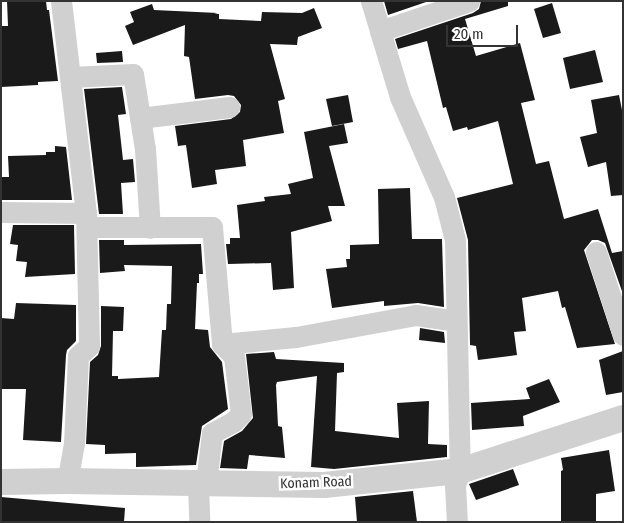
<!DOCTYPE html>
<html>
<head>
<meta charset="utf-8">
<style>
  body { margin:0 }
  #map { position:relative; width:624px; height:523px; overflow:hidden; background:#fff; font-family:"Fira Sans Condensed",sans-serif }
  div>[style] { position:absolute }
  .building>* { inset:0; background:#1a1a1a }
  .minor>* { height:21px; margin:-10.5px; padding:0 10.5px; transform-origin:10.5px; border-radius:10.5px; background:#d0d0d0 }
  .tertiary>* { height:26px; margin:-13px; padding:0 13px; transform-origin:13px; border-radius:13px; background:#d0d0d0 }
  span { translate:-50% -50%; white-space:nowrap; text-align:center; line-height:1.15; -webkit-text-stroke:5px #fff; paint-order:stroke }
  .street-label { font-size:14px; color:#333 }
  .frame { position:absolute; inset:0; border:2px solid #333; pointer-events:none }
  .scale { position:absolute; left:446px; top:25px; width:72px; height:22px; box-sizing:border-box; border:2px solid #333; border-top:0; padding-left:6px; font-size:15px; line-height:18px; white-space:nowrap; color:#333; -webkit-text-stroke:4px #fff; paint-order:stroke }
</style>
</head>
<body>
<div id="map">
  <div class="building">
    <i style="clip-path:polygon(7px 1px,46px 1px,47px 10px,49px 10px,58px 81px,38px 82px,38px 85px,1px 87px,1px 26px,8px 26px)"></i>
    <i style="clip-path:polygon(384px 1px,429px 1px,388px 15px)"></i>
    <i style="clip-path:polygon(481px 1px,508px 1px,508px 6px,465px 19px,476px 56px,520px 43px,535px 100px,521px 103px,536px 164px,549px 161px,564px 219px,598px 209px,612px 253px,623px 251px,623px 294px,605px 243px,598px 240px,592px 240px,584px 250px,615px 344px,577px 348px,565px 307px,562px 308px,558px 291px,522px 298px,526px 331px,514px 332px,517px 355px,478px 360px,476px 346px,470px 345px,468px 240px,457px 198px,513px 184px,498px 121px,468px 130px,467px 127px,453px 131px,446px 107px,443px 108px,427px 41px,398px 49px,395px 39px,473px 13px,479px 9px)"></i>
    <i style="clip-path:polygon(552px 3px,561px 33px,543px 38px,534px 9px)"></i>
    <i style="clip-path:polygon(152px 4px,154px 10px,218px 13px,214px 14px,219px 14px,219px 19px,261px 21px,262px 12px,302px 13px,314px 8px,322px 28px,298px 37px,297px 45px,270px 44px,285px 99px,278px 101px,284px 133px,243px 140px,246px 166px,215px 170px,217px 184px,192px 188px,186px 145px,178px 146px,175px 126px,231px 119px,240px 112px,241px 105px,234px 96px,228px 95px,195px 99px,189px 57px,184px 56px,185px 25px,133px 45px,125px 26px,134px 22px,130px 12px)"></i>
    <i style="clip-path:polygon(595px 50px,603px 82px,570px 89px,563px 58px)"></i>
    <i style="clip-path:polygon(122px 51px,123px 62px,97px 63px,96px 53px)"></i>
    <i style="clip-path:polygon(122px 87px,126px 114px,118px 115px,123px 160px,133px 159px,135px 182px,121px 183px,123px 214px,99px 214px,84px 89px)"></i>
    <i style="clip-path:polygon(348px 95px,353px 122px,332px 126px,326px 99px)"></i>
    <i style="clip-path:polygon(619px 95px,623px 115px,623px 195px,611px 196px,606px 162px,588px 167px,580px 137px,597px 133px,591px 100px)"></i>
    <i style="clip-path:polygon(344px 124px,348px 143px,329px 146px,345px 206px,328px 206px,332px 221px,291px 232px,294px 288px,273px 290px,271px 263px,228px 264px,226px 244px,230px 244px,230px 238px,240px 238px,237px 205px,265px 201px,264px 197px,291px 194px,288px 184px,313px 178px,304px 132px)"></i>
    <i style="clip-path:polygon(55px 146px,66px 147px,72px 200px,1px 200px,1px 177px,9px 177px,8px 156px,46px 155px,46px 152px,55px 152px)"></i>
    <i style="clip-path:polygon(410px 188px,412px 239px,442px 239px,444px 307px,418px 303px,384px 306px,384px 301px,332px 308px,326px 269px,347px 267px,346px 259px,350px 259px,350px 245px,379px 244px,378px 189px)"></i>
    <i style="clip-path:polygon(13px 225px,74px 225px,75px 274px,25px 277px,27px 262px,16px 261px,18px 245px,10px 244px)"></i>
    <i style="clip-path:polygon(99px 240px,124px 240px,124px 245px,201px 244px,203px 274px,199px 274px,199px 283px,197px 283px,195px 329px,208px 330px,210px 347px,222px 362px,228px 409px,202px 426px,196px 465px,136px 467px,136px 453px,105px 454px,105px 445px,86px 444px,90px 362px,98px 355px,101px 346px,101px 306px,124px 307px,123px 331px,113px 331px,112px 376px,118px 376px,118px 379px,159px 377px,162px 330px,166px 330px,167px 304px,171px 304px,172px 266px,124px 265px,125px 271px,100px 273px)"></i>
    <i style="clip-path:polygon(16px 303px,76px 305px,76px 341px,67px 350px,66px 355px,61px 442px,23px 440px,26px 389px,1px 389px,1px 318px,14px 319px)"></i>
    <i style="clip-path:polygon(420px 328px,444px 332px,445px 343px,419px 340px)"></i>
    <i style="clip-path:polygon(623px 351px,623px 392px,606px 395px,599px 360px)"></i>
    <i style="clip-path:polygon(274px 352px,276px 359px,344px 363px,344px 372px,337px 373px,335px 431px,399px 438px,397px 403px,429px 401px,428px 444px,447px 445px,447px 457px,334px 469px,311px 467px,317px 376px,277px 382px,276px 385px,278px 426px,282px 427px,285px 458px,249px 455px,247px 469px,220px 468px,224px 441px,242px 431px,253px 418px,246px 354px)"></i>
    <i style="clip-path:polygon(549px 379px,560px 402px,523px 416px,524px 426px,472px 430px,471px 403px,530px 399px,526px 388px)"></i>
    <i style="clip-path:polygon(609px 450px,615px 491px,596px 494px,596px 522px,561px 522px,561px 471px,563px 470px,561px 458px)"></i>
    <i style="clip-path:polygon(513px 469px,519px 485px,476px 500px,469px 484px)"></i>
    <i style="clip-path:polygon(413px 491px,417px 522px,357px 522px,355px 497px)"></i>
    <i style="clip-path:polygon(1px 497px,125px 508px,124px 522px,1px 522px)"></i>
  </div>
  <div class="minor">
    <i style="left:61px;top:1px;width:213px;rotate:83.3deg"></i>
    <i style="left:86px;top:213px;width:133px;rotate:88.7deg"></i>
    <i style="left:89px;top:346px;width:15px;rotate:138deg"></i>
    <i style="left:78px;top:356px;width:87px;rotate:92.6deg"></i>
    <i style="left:74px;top:443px;width:39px;rotate:100deg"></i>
    <i style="left:371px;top:1px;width:31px;rotate:73deg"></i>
    <i style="left:380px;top:31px;width:94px;rotate:-18.6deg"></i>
    <i style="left:380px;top:31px;width:69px;rotate:73.1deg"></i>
    <i style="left:400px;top:97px;width:109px;rotate:66.3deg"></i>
    <i style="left:444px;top:197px;width:44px;rotate:75.7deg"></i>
    <i style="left:455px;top:240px;width:231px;rotate:88.8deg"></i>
    <i style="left:460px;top:471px;width:15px;rotate:110deg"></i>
    <i style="left:455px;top:485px;width:37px;rotate:87deg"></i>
    <i style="left:70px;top:77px;width:63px;rotate:-2.7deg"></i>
    <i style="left:133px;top:74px;width:76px;rotate:80.9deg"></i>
    <i style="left:145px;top:149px;width:79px;rotate:86.4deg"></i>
    <i style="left:140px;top:118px;width:90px;rotate:-7deg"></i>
    <i style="left:1px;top:212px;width:85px;rotate:0.7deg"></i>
    <i style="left:87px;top:227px;width:125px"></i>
    <i style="left:212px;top:227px;width:117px;rotate:85.1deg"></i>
    <i style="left:596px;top:252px;width:87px;rotate:72deg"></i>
    <i style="left:206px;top:483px;width:50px;rotate:-83.2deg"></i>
    <i style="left:212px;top:433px;width:24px;rotate:-28deg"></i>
    <i style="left:233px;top:422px;width:11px;rotate:-45deg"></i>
    <i style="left:241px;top:414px;width:58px;rotate:-96.9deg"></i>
    <i style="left:234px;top:356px;width:17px;rotate:-135deg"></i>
    <i style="left:222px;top:344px;width:74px;rotate:-5.4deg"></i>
    <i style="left:296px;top:337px;width:122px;rotate:-10.4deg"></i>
    <i style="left:416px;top:315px;width:40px;rotate:8.5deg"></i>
    <i style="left:198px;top:484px;width:38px;rotate:88deg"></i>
  </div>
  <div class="tertiary">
    <i style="left:1px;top:482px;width:66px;rotate:-0.9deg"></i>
    <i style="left:67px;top:481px;width:257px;rotate:0.9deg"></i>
    <i style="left:324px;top:485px;width:137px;rotate:-5.9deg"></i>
    <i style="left:460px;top:471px;width:171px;rotate:-18deg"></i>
  </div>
  <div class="street-label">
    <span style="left:316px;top:483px;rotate:-2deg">Konam Road</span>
  </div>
  <div class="frame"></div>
  <div class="scale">20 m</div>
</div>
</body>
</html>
